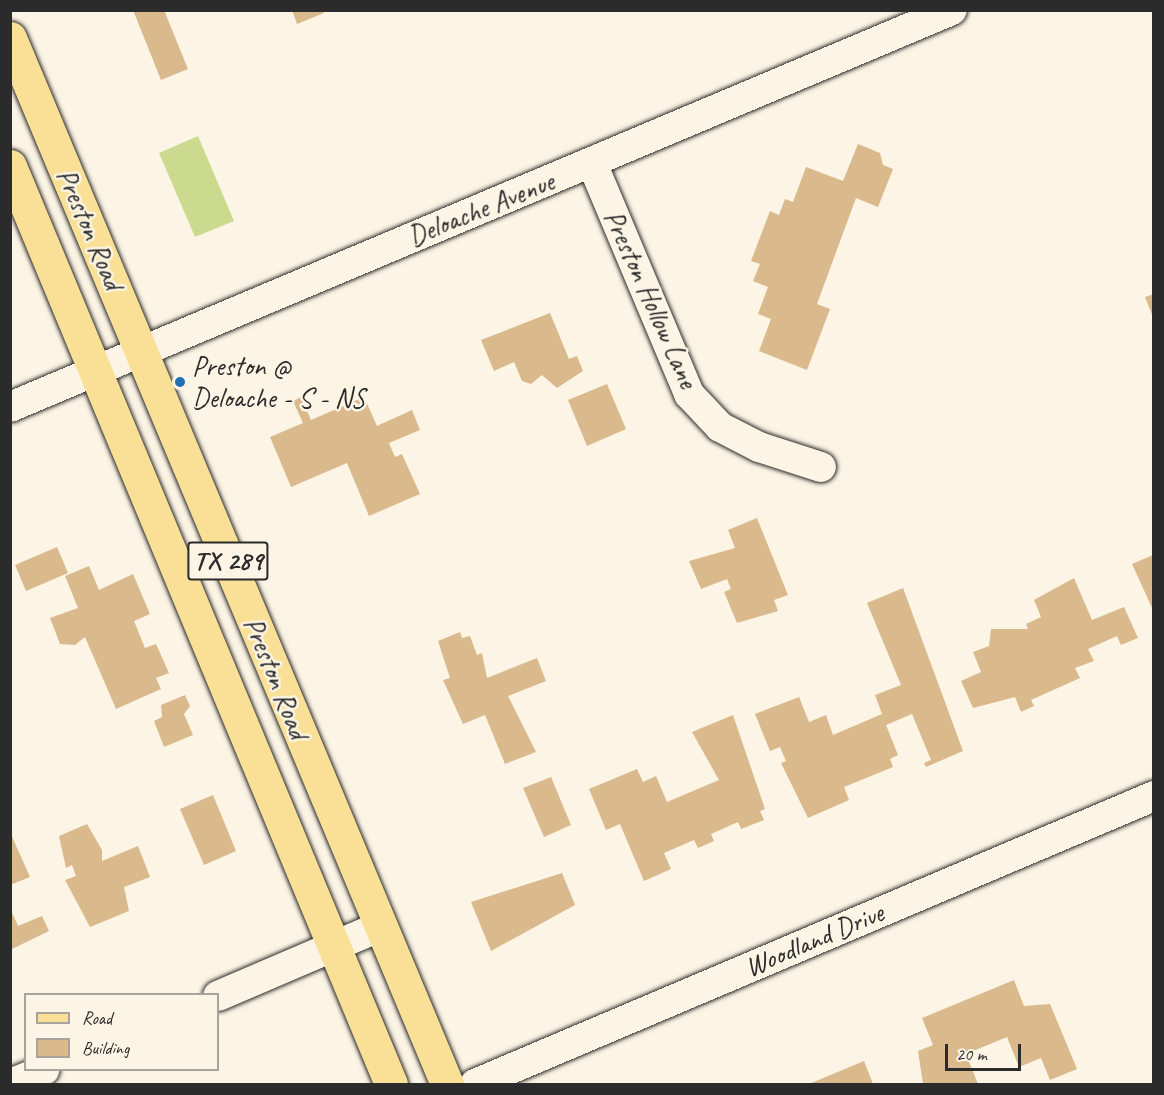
<!DOCTYPE html>
<html>
<head>
<meta charset="utf-8">
<style>
  body { margin:0 }
  #map { position:relative; width:1164px; height:1095px; overflow:hidden; background:#fcf5e5; font-family:Caveat,sans-serif }
  div>[style] { position:absolute }
  .green>* { inset:0; background:#cbda8e }
  .building>* { inset:0; background:#dab98d }
  .roads { filter:drop-shadow(0 0 2px #2b2b2b) drop-shadow(0 0 2px #2b2b2b) }
  .street>* { height:30px; margin:-15px; padding:0 15px; transform-origin:15px; border-radius:15px; background:#fcf5e5 }
  .primary>* { height:33px; margin:-16.5px; padding:0 16.5px; transform-origin:16.5px; border-radius:16.5px; background:#f9e096 }
  .dots>* { width:16px; height:16px; translate:-50% -50%; box-sizing:border-box; border:3px solid #fcf5e5; border-radius:50% }
  span { translate:-50% -50%; white-space:nowrap; text-align:center; line-height:1.15; -webkit-text-stroke:5px #fcf5e5; paint-order:stroke }
  .shield-label span { padding:2px 4px; background:#fcf5e5; border:2px solid; border-radius:4px; -webkit-text-stroke-width:0 }
  .shield-label { font-size:27px; color:#2b2b2b; font-weight:700 }
  .street-label { font-size:28px; color:#2b2b2b }
  .poi-label { font-size:28px; color:#2b2b2b }
  .left { translate:0 -50%; text-align:left }
  .frame { position:absolute; inset:0; border:12px solid #2b2b2b; pointer-events:none }
  .legend { position:absolute; left:24px; top:993px; width:195px; height:78px; box-sizing:border-box; background:#fcf5e5; border:2px solid #a8a49b; margin:0; padding:8px 10px; list-style:none; font-size:18px; color:#2b2b2b }
  .legend li { display:flex; align-items:center; gap:12px; height:30px }
  .legend b { width:30px; border:2px solid #a8a49b }
  .scale { position:absolute; left:945px; top:1044px; width:76px; height:27px; box-sizing:border-box; border:3px solid #2b2b2b; border-top:0; padding-left:8px; font-size:18px; line-height:21px; white-space:nowrap; color:#2b2b2b; -webkit-text-stroke:4px #fcf5e5; paint-order:stroke }
</style>
</head>
<body>
<div id="map">
  <div class="green">
    <i style="clip-path:polygon(198px 136px,234px 221px,195px 237px,159px 153px)"></i>
  </div>
  <div class="building">
    <i style="clip-path:polygon(133px 10px,164px 10px,188px 69px,161px 80px)"></i>
    <i style="clip-path:polygon(292px 10px,323px 10px,324px 13px,297px 24px)"></i>
    <i style="clip-path:polygon(858px 144px,880px 153px,883px 165px,893px 169px,878px 207px,856px 198px,817px 304px,830px 309px,807px 370px,759px 351px,771px 319px,758px 314px,768px 287px,753px 281px,760px 264px,751px 261px,770px 211px,779px 215px,785px 199px,793px 202px,806px 167px,843px 181px)"></i>
    <i style="clip-path:polygon(1154px 294px,1154px 317px,1153px 317px,1145px 297px)"></i>
    <i style="clip-path:polygon(550px 313px,569px 359px,577px 356px,583px 371px,557px 388px,542px 375px,531px 384px,522px 381px,514px 362px,494px 371px,481px 340px)"></i>
    <i style="clip-path:polygon(607px 384px,626px 429px,587px 446px,568px 400px)"></i>
    <i style="clip-path:polygon(301px 397px,311px 420px,364px 397px,377px 426px,412px 410px,420px 430px,389px 443px,395px 457px,402px 454px,420px 494px,369px 516px,347px 463px,291px 487px,270px 437px,303px 423px,293px 401px)"></i>
    <i style="clip-path:polygon(757px 518px,788px 595px,774px 600px,778px 611px,737px 623px,724px 592px,731px 589px,727px 579px,701px 589px,689px 561px,735px 548px,728px 530px)"></i>
    <i style="clip-path:polygon(57px 547px,68px 573px,26px 591px,15px 565px)"></i>
    <i style="clip-path:polygon(1153px 555px,1153px 610px,1132px 564px)"></i>
    <i style="clip-path:polygon(89px 566px,99px 590px,133px 574px,150px 614px,134px 621px,145px 648px,156px 644px,169px 673px,156px 678px,161px 689px,116px 709px,85px 637px,75px 645px,60px 644px,50px 618px,78px 608px,65px 576px)"></i>
    <i style="clip-path:polygon(1074px 578px,1092px 620px,1124px 607px,1138px 638px,1121px 645px,1117px 636px,1088px 649px,1094px 661px,1075px 668px,1080px 678px,1031px 700px,1034px 706px,1021px 712px,1015px 697px,973px 708px,961px 681px,981px 672px,973px 652px,989px 646px,991px 629px,1028px 629px,1026px 624px,1041px 617px,1034px 600px)"></i>
    <i style="clip-path:polygon(903px 588px,963px 751px,926px 767px,924px 763px,931px 760px,912px 714px,886px 725px,898px 755px,890px 759px,893px 767px,844px 787px,849px 800px,808px 818px,781px 763px,786px 761px,780px 747px,770px 751px,755px 714px,799px 697px,809px 722px,826px 715px,833px 735px,882px 714px,875px 695px,901px 685px,867px 603px)"></i>
    <i style="clip-path:polygon(460px 632px,462px 638px,470px 636px,477px 655px,482px 653px,487px 678px,537px 658px,546px 681px,508px 696px,536px 752px,505px 764px,485px 715px,463px 724px,443px 680px,450px 678px,438px 641px)"></i>
    <i style="clip-path:polygon(185px 695px,190px 706px,184px 714px,193px 735px,164px 747px,154px 721px,162px 717px,161px 705px)"></i>
    <i style="clip-path:polygon(733px 715px,765px 809px,760px 811px,764px 820px,741px 829px,738px 822px,711px 834px,714px 841px,698px 848px,694px 840px,664px 853px,671px 869px,644px 881px,620px 824px,606px 830px,589px 789px,637px 769px,643px 782px,656px 776px,667px 802px,719px 780px,692px 732px)"></i>
    <i style="clip-path:polygon(551px 777px,571px 825px,544px 837px,523px 788px)"></i>
    <i style="clip-path:polygon(213px 795px,236px 851px,204px 865px,180px 809px)"></i>
    <i style="clip-path:polygon(87px 824px,102px 850px,102px 861px,138px 846px,150px 877px,124px 887px,129px 911px,90px 927px,65px 880px,76px 876px,72px 865px,66px 868px,59px 836px)"></i>
    <i style="clip-path:polygon(10px 832px,30px 877px,10px 885px)"></i>
    <i style="clip-path:polygon(562px 873px,575px 905px,491px 951px,471px 902px)"></i>
    <i style="clip-path:polygon(10px 908px,18px 926px,42px 916px,49px 931px,10px 950px)"></i>
    <i style="clip-path:polygon(1014px 980px,1024px 1006px,1050px 1004px,1077px 1069px,1050px 1080px,1041px 1058px,1019px 1067px,1007px 1037px,966px 1054px,978px 1084px,923px 1084px,918px 1051px,933px 1045px,922px 1018px)"></i>
    <i style="clip-path:polygon(864px 1061px,873px 1084px,809px 1084px)"></i>
  </div>
  <div class="roads">
    <div class="street">
      <i style="left:592px;top:163px;width:251px;rotate:67.2deg"></i>
      <i style="left:689px;top:394px;width:45px;rotate:46.8deg"></i>
      <i style="left:720px;top:427px;width:44px;rotate:27.1deg"></i>
      <i style="left:759px;top:447px;width:65px;rotate:17.9deg"></i>
      <i style="left:10px;top:407px;width:1022px;rotate:-22.85deg"></i>
      <i style="left:218px;top:996px;width:175px;rotate:-23.2deg"></i>
      <i style="left:10px;top:1084px;width:37px;rotate:-22deg"></i>
      <i style="left:475px;top:1084px;width:738px;rotate:-22.98deg"></i>
    </div>
    <div class="primary">
      <i style="left:10px;top:38px;width:1134px;rotate:67.33deg"></i>
      <i style="left:10px;top:166px;width:994px;rotate:67.46deg"></i>
    </div>
  </div>
  <div class="dots">
    <i style="left:180px;top:382px;background:#1f6fb2"></i>
  </div>
  <div class="shield-label">
    <span style="left:228px;top:561px">TX 289</span>
  </div>
  <div class="street-label">
    <span style="left:481px;top:209px;rotate:-22deg">Deloache Avenue</span>
    <span style="left:90px;top:229px;rotate:67deg">Preston Road</span>
    <span style="left:651px;top:299px;rotate:66deg">Preston Hollow Lane</span>
    <span style="left:276px;top:678px;rotate:68deg">Preston Road</span>
    <span style="left:814px;top:940px;rotate:-23deg">Woodland Drive</span>
  </div>
  <div class="poi-label">
    <span class="left" style="left:192px;top:382px">Preston @<br>Deloache - S - NS</span>
  </div>
  <div class="frame"></div>
  <ul class="legend">
  <li><b style="height:8px;background:#f9e096"></b>Road</li>
  <li><b style="height:16px;background:#dab98d"></b>Building</li>
  </ul>
  <div class="scale">20 m</div>
</div>
</body>
</html>
